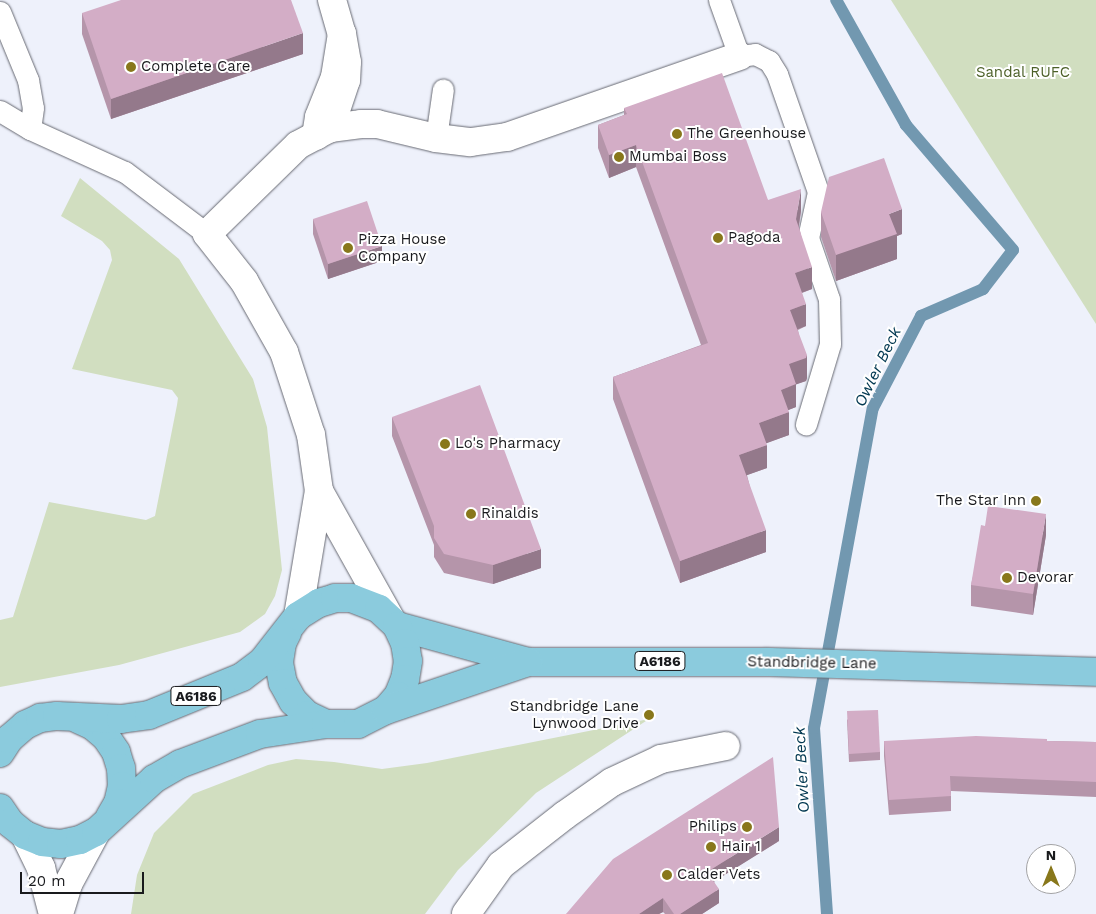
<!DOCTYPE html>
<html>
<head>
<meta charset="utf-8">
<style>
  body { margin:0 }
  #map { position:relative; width:1096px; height:914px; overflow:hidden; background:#eef1fb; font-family:"Work Sans",sans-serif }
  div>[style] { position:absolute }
  .green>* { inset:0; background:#d1dec0 }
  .stream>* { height:12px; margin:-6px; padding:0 6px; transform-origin:6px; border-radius:6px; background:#7298b0 }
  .roads { filter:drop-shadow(0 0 1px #686a73) drop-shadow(0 0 1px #686a73) }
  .service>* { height:21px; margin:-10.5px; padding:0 10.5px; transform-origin:10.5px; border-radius:10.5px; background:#fff }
  .minor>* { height:28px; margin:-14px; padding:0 14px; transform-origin:14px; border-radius:14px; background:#fff }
  .tertiary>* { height:28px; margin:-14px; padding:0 14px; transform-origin:14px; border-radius:14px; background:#fff }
  .primary>* { height:28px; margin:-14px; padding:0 14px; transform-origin:14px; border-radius:14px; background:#8bcbdd }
  .wall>* { inset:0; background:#b595aa }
  .shaded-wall>* { inset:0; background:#94798b }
  .building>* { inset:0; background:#d3adc6 }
  .dots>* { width:14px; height:14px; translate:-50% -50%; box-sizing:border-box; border:2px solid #fff; border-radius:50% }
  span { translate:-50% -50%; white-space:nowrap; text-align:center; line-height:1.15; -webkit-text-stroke:4px #fff; paint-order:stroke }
  .shield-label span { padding:1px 4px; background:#fff; border:1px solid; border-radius:4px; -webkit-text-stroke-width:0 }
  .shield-label { font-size:14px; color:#191a1d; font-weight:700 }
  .poi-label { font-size:15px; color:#191a1d }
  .left { translate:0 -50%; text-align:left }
  .right { translate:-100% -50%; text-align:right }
  .park-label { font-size:15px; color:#4c6028 }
  .street-label { font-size:15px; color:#191a1d }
  .water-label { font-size:16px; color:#013750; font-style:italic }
  .north { position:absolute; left:1026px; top:844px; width:50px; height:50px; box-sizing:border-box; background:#fff; border:1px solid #a3a3a5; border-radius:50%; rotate:0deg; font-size:14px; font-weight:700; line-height:20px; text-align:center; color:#191a1d }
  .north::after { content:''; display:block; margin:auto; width:18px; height:22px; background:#88771b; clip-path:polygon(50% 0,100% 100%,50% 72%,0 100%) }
  .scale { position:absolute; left:20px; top:872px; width:124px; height:22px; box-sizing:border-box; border:2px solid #191a1d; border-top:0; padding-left:6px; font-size:15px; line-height:18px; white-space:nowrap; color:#191a1d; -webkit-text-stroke:4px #fff; paint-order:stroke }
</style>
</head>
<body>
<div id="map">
  <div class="green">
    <i style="clip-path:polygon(891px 0,1096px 0,1096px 324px)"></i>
    <i style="clip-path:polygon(80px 178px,179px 259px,253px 379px,267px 427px,282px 570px,275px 596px,265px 614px,240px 632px,119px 665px,0 687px,0 620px,13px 617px,49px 502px,146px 520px,155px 516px,177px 405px,178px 398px,172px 390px,72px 369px,112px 260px,110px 250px,102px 241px,61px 216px)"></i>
    <i style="clip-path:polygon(649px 719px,536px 793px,458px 870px,425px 914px,131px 914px,137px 875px,154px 833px,193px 794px,268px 765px,296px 759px,334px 762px,382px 769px,427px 763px)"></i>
  </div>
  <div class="stream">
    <i style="left:827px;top:914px;width:186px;rotate:-94deg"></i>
    <i style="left:814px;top:728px;width:325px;rotate:-79.6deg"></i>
    <i style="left:873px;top:408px;width:104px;rotate:-62.4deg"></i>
    <i style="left:921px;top:316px;width:68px;rotate:-23.5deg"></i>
    <i style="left:983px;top:289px;width:49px;rotate:-52.4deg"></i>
    <i style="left:1013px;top:250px;width:165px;rotate:-130.6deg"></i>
    <i style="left:906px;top:125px;width:143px;rotate:-119.2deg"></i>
  </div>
  <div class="roads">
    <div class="service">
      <i style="left:719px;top:0;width:59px;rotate:70.3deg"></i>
      <i style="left:739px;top:56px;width:16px;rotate:-7deg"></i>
      <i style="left:755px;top:54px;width:16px;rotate:27deg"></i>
      <i style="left:769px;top:61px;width:15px;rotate:58deg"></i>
      <i style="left:777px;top:74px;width:125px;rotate:70.8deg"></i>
      <i style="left:818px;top:192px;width:47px;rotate:102.3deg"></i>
      <i style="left:808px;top:238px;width:65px;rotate:71deg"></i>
      <i style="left:829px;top:299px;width:45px;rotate:88.7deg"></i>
      <i style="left:830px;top:344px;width:84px;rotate:106.7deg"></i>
      <i style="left:0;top:12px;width:74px;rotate:67.6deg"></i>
      <i style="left:28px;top:80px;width:28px;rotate:80deg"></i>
      <i style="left:33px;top:108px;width:21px;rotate:98deg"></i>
      <i style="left:0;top:111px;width:35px;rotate:31deg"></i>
      <i style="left:30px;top:129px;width:104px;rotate:24.4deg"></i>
      <i style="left:125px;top:172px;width:103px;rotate:37.1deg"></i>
      <i style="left:436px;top:138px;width:49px;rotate:-81.9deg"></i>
    </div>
    <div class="minor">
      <i style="left:332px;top:0;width:35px;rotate:74deg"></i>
      <i style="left:316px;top:136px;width:19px;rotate:-81deg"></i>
      <i style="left:319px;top:117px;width:43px;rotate:-68.2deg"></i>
      <i style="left:335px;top:77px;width:44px;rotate:-80.8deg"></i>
      <i style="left:342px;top:34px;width:28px;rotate:80deg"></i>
      <i style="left:347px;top:62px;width:18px;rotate:93deg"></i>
      <i style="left:346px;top:80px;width:51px;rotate:108.4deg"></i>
      <i style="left:319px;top:491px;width:145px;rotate:60.8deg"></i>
      <i style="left:298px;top:616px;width:127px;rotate:-80.5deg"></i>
      <i style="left:319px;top:491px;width:57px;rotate:-98.1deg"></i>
      <i style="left:311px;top:435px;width:87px;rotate:-108deg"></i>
      <i style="left:284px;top:352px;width:81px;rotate:-119.4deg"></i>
      <i style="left:244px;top:281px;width:60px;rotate:-128.2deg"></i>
      <i style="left:207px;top:234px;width:127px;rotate:-44.4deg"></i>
      <i style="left:298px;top:145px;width:36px;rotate:-28deg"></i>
      <i style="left:330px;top:128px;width:31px;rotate:-7deg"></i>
      <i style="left:361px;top:124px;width:16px"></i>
      <i style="left:377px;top:124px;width:61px;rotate:13.3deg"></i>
      <i style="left:436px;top:138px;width:35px;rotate:7deg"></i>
      <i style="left:471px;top:142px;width:36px;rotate:-8deg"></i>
      <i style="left:507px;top:137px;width:246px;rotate:-19.2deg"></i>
      <i style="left:466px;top:914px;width:60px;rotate:-54.5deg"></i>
      <i style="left:501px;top:865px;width:81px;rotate:-38deg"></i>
      <i style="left:565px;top:815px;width:57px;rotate:-35.1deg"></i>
      <i style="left:612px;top:782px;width:54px;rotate:-25.1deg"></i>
      <i style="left:661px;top:759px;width:66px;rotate:-11.3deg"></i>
    </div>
    <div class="tertiary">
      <i style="left:25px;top:835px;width:37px;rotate:64deg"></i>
      <i style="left:41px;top:868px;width:48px;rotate:75.4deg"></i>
      <i style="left:59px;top:914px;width:31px;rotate:-73deg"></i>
      <i style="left:68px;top:884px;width:59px;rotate:-61.7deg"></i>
    </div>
    <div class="primary">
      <i style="left:397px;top:626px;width:136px;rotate:15.4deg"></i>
      <i style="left:528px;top:662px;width:240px"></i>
      <i style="left:768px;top:662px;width:328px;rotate:1.7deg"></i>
      <i style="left:287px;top:633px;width:11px;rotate:117deg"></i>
      <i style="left:282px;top:643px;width:20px;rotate:99deg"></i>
      <i style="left:279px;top:663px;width:20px;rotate:79deg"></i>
      <i style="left:283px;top:683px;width:21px;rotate:61deg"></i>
      <i style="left:293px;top:701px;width:20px;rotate:45deg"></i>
      <i style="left:307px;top:715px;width:21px;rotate:25deg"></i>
      <i style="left:78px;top:719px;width:17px;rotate:25deg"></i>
      <i style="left:93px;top:726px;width:17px;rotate:40deg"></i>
      <i style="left:106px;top:737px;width:18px;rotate:56deg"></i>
      <i style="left:116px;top:752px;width:17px;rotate:73deg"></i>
      <i style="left:121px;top:768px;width:18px;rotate:87deg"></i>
      <i style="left:122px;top:786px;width:17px;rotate:103deg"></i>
      <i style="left:118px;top:803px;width:16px;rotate:120deg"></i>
      <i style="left:0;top:753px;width:17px;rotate:-57deg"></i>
      <i style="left:9px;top:739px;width:21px;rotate:-41deg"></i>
      <i style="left:25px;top:725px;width:17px;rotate:-25deg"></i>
      <i style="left:40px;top:718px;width:17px;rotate:-7deg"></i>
      <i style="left:57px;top:716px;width:64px;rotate:2.7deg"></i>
      <i style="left:121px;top:719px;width:28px;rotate:-8deg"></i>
      <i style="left:149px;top:715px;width:100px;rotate:-22.2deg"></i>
      <i style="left:242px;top:677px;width:25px;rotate:-37deg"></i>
      <i style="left:262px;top:662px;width:58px;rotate:-52deg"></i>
      <i style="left:298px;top:616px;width:25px;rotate:-32deg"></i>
      <i style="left:319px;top:603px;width:17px;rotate:-17deg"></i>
      <i style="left:335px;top:598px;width:16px"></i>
      <i style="left:351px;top:598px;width:30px;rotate:21deg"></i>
      <i style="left:379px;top:609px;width:25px;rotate:43deg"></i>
      <i style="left:397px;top:626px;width:19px;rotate:65deg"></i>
      <i style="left:405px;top:643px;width:18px;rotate:81deg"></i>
      <i style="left:408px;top:661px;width:18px;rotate:99deg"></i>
      <i style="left:405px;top:679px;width:18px;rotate:112deg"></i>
      <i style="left:398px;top:696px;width:18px;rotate:131deg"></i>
      <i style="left:0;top:808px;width:18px;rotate:56deg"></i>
      <i style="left:10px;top:823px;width:19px;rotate:39deg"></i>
      <i style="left:25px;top:835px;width:18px;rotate:22deg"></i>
      <i style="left:42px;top:842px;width:19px;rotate:6deg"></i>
      <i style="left:61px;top:844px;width:19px;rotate:-12deg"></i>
      <i style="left:80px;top:840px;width:18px;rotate:-27deg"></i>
      <i style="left:96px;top:832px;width:79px;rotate:-42.4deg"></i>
      <i style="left:154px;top:779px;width:30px;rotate:-30deg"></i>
      <i style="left:180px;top:764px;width:85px;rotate:-20.6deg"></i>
      <i style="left:260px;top:734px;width:67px;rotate:-8.6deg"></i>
      <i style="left:326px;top:724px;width:32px"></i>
      <i style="left:358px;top:724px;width:31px;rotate:-27deg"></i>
      <i style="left:386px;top:710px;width:150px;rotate:-18.7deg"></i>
    </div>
  </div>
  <div class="wall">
    <i style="clip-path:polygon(82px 13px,303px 54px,111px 119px,82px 34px)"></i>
    <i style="clip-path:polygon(624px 108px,768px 200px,801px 211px,799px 226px,812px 289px,802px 293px,806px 326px,798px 330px,807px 378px,806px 381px,796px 384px,796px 407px,788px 410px,789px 435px,766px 443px,767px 468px,747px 475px,766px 552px,680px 583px,613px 399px,613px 377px,701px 345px,636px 167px,609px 178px,598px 148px,598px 125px,624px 115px)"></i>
    <i style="clip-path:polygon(821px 212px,902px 234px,897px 236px,897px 259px,836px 281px,821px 237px)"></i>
    <i style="clip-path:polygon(313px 219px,382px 261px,328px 279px,313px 234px)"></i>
    <i style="clip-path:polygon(392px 417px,541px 568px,493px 584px,444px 573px,434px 557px,434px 545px,392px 436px)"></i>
    <i style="clip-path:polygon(985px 526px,1046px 535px,1033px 615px,971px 606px,971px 585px)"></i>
    <i style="clip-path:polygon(847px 719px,880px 752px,880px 760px,849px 762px)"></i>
    <i style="clip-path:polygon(884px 741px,1047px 741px,1096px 742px,1096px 797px,951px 791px,951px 811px,889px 815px,884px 756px)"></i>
    <i style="clip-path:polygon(779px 841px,714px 881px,719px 903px,702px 914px,665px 914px,663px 912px,659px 914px,566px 914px)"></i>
  </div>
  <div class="shaded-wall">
    <i style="clip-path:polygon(303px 33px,303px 54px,111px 119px,111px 99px)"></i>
    <i style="clip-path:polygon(636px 145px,636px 167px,609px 178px,609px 155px)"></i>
    <i style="clip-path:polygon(801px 189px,801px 211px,796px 242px,796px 219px)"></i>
    <i style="clip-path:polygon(902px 209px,902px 234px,897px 236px,897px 259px,836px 281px,836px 255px,889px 214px)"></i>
    <i style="clip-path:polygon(382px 246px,382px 261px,328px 279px,328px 264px)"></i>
    <i style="clip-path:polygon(812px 267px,812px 289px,795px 295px,795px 273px)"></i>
    <i style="clip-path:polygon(806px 304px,806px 326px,790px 332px,790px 310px)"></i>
    <i style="clip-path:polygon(807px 355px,807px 378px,806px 381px,789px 387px,789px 364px)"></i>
    <i style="clip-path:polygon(796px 384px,796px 407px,781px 413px,781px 390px)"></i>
    <i style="clip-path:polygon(789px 412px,789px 435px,759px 446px,759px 423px)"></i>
    <i style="clip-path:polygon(767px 445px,767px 468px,739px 478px,739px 455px)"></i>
    <i style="clip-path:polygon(1046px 514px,1046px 535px,1033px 615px,1033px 594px)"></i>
    <i style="clip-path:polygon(766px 530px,766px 552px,680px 583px,680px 561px)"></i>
    <i style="clip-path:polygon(541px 549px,541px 568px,493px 584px,493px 565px)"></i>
    <i style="clip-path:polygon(779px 827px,779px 841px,707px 886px,707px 872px)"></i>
    <i style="clip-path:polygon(719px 889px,719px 903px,702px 914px,680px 914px)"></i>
    <i style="clip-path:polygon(663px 898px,663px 912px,659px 914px,639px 914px)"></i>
  </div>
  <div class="building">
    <i style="clip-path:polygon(121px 0,291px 0,303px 33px,111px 99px,82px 13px)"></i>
    <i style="clip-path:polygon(722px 73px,768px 200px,801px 189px,796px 219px,812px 267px,795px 273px,806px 304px,790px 310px,807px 355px,806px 358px,789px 364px,796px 384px,781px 390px,789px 412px,759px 423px,767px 445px,739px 455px,766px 530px,680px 561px,613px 377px,708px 343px,636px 145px,609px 155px,598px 125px,627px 114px,624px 108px)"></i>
    <i style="clip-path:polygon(884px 158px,902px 209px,889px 214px,897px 234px,836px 255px,821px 212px,829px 177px)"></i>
    <i style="clip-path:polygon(367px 201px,382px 246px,328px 264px,313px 219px)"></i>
    <i style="clip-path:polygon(480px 385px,541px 549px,493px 565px,444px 554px,434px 538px,434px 526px,392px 417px)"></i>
    <i style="clip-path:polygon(988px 506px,1046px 514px,1033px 594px,971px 585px,981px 525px,985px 526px)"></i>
    <i style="clip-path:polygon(878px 710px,880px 752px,849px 754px,847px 711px)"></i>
    <i style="clip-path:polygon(976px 736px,1047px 739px,1047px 741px,1096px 742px,1096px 782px,950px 776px,951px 796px,889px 800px,884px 741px)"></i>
    <i style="clip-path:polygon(773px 757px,779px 827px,707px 872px,719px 889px,680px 914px,674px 914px,663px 898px,639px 914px,566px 914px,613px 859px)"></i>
  </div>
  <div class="dots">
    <i style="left:131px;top:67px;background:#88771b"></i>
    <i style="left:677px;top:134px;background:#88771b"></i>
    <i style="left:619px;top:157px;background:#88771b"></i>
    <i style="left:718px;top:238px;background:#88771b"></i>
    <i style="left:348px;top:248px;background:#88771b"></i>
    <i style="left:445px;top:444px;background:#88771b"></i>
    <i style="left:1036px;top:501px;background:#88771b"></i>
    <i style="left:471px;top:514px;background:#88771b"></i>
    <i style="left:1007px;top:578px;background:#88771b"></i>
    <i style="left:649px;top:715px;background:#88771b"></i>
    <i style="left:747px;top:827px;background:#88771b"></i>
    <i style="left:711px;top:847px;background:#88771b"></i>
    <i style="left:667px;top:875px;background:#88771b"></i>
  </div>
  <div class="shield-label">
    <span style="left:660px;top:661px">A6186</span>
    <span style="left:196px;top:696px">A6186</span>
  </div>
  <div class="poi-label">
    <span class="left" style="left:141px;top:67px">Complete Care</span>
    <span class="left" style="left:687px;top:134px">The Greenhouse</span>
    <span class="left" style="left:629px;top:157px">Mumbai Boss</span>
    <span class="left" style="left:728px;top:238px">Pagoda</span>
    <span class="left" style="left:358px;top:248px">Pizza House<br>Company</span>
    <span class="left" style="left:455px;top:444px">Lo's Pharmacy</span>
    <span class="right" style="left:1026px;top:501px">The Star Inn</span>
    <span class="left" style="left:481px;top:514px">Rinaldis</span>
    <span class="left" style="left:1017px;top:578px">Devorar</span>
    <span class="right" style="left:639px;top:715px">Standbridge Lane<br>Lynwood Drive</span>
    <span class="right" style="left:737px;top:827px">Philips</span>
    <span class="left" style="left:721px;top:847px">Hair 1</span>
    <span class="left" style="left:677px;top:875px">Calder Vets</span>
  </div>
  <div class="park-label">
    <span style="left:1023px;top:73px">Sandal RUFC</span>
  </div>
  <div class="street-label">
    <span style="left:812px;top:663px;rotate:1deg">Standbridge Lane</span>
  </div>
  <div class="water-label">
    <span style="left:878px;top:367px;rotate:-64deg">Owler Beck</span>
    <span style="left:802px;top:770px;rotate:-93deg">Owler Beck</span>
  </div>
  <div class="north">N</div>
  <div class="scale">20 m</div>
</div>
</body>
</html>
